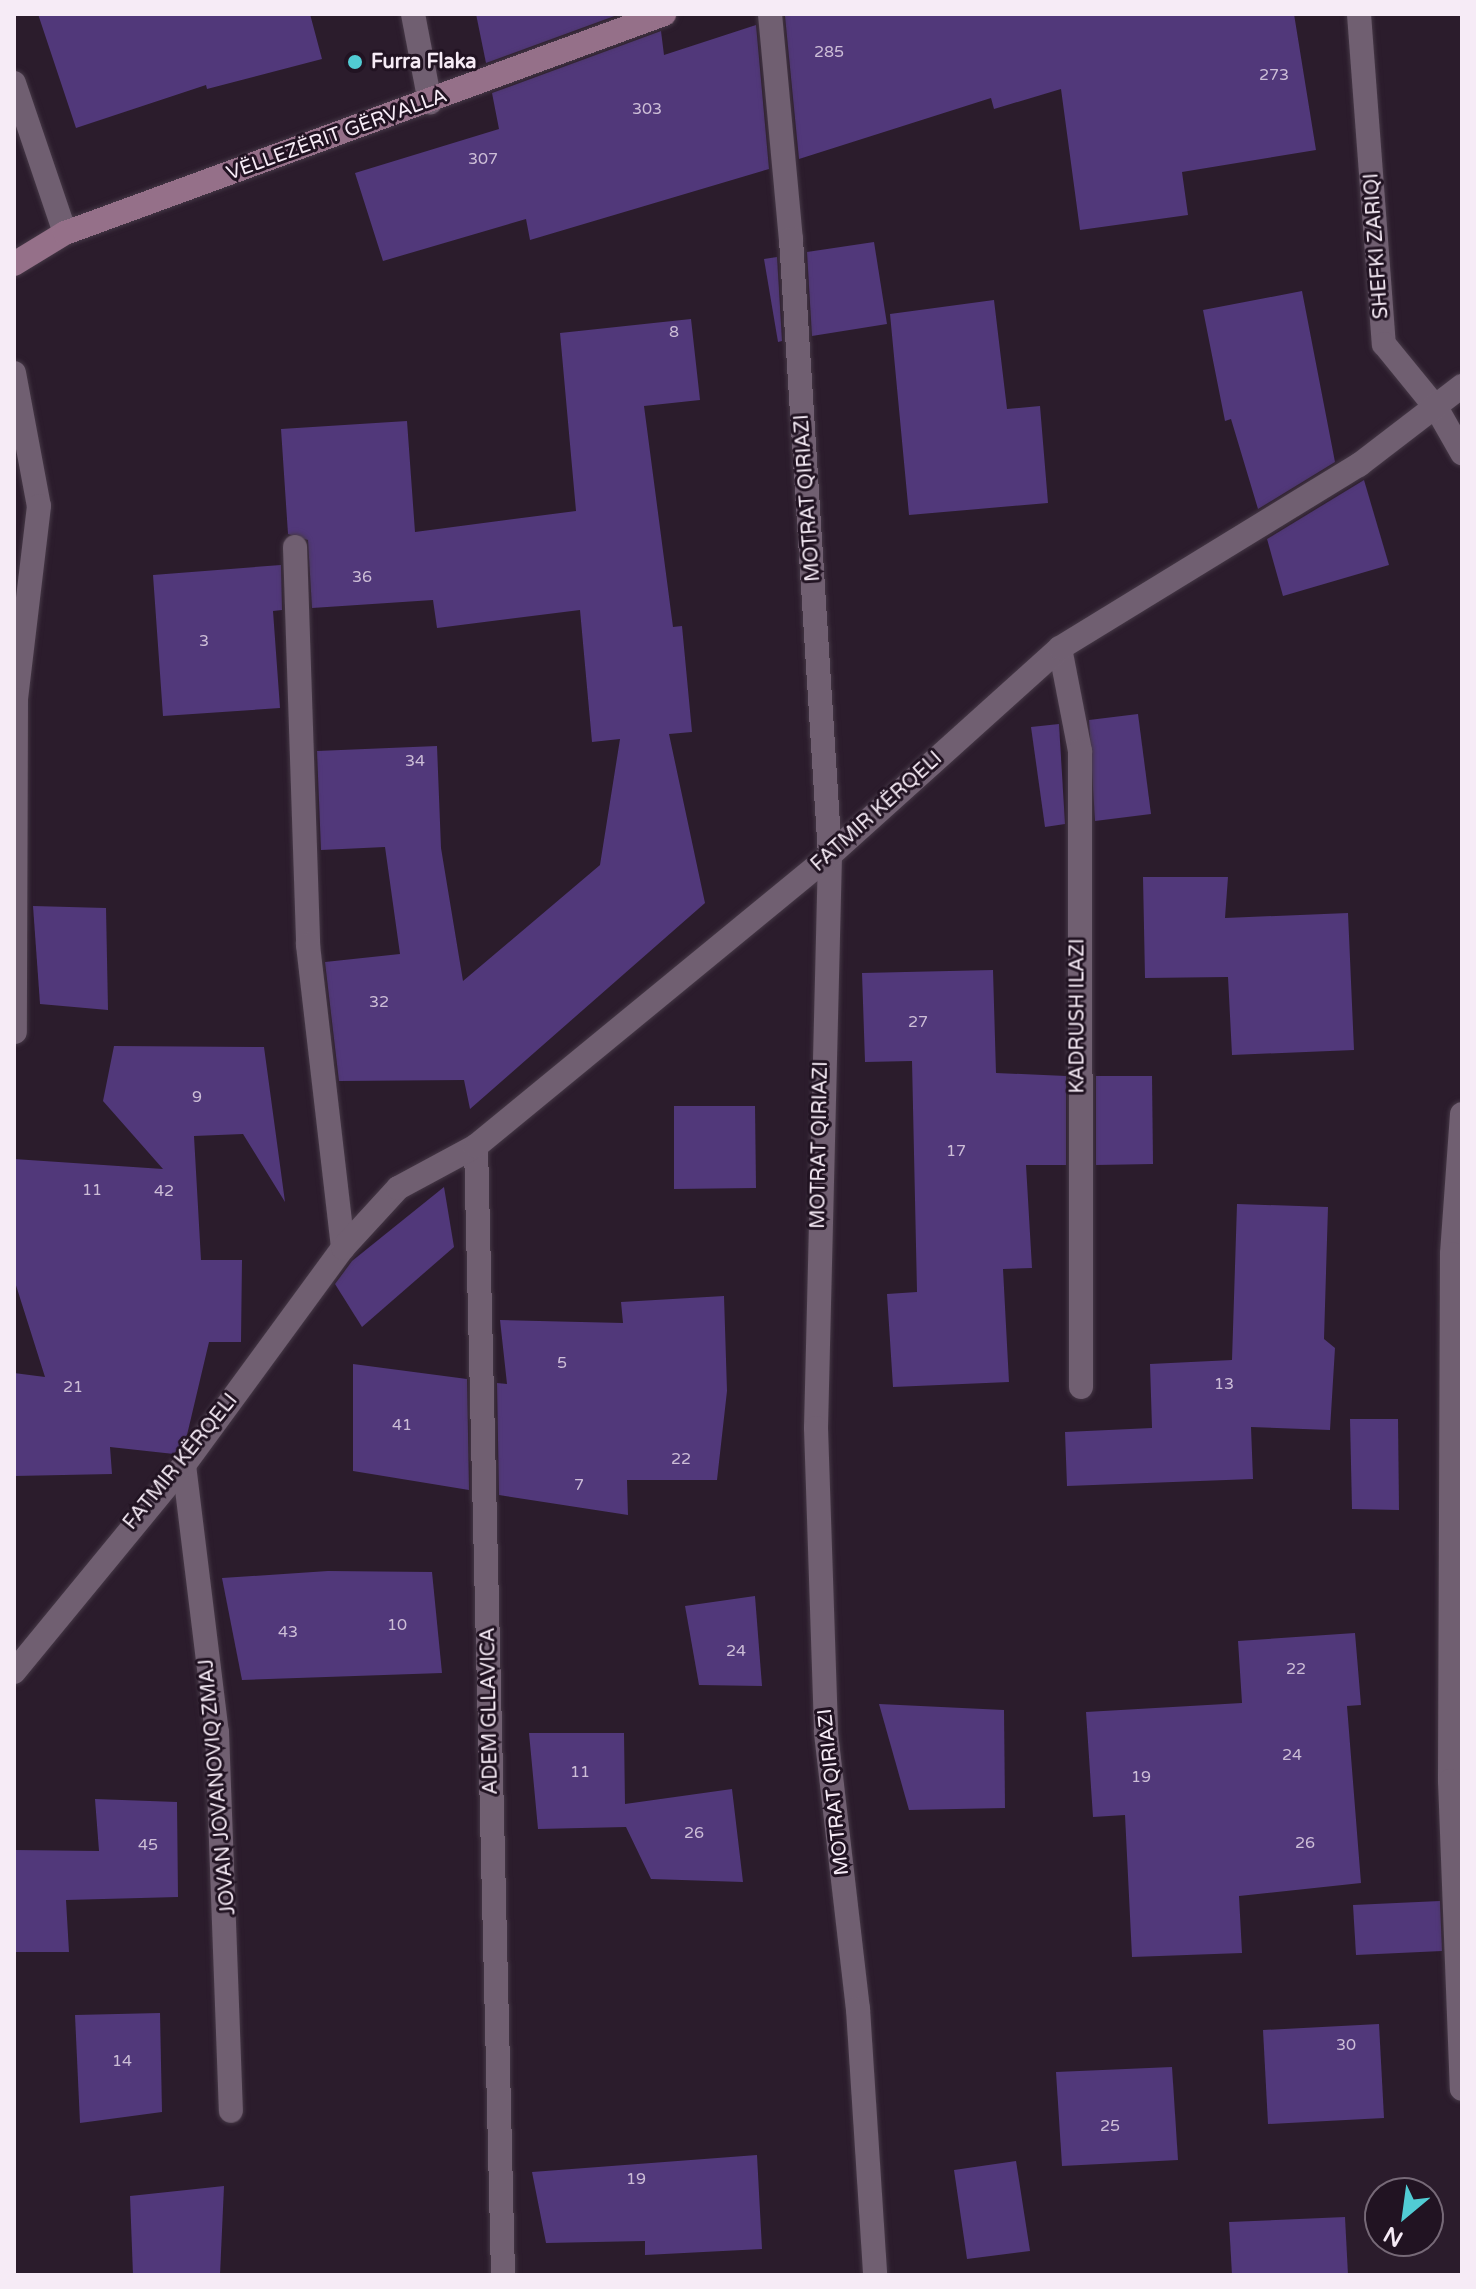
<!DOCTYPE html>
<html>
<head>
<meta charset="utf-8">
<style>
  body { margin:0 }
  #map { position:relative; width:1476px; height:2289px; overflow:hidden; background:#2b1c2c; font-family:"Varela Round",sans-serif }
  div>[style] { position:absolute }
  .building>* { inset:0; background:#51387a }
  .roads { filter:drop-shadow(0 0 2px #453846) drop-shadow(0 0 2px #453846) }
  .street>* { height:24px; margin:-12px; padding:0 12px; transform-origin:12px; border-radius:12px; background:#705f71 }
  .secondary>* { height:24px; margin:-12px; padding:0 12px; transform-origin:12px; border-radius:12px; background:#957089 }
  .dots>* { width:22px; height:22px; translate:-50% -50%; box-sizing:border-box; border:4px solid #211322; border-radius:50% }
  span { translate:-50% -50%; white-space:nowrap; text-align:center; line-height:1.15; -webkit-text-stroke:6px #211322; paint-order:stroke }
  .number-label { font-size:16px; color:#cdbed7 }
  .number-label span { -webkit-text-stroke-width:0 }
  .poi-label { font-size:20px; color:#f6ebf6; font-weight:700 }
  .left { translate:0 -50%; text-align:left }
  .street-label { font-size:20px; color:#f6ebf6 }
  .frame { position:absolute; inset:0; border:16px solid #f6ebf6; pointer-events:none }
  .north { position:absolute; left:1364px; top:2177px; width:80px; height:80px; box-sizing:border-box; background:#211322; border:2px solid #766977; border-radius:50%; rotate:209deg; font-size:22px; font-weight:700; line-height:32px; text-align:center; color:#f6ebf6 }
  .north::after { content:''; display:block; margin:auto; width:28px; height:36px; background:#51ccd4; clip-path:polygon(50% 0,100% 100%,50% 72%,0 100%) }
</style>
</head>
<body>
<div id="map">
  <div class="building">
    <i style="clip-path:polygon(38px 14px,310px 14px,322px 59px,207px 89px,206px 85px,76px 128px)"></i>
    <i style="clip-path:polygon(476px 14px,620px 14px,486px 63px)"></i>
    <i style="clip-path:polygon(1294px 14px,1316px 150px,1182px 172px,1188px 215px,1080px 230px,1061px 89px,994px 109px,991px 98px,799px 159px,785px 16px,792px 14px)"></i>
    <i style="clip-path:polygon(756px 25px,769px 169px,530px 240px,526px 219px,383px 261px,355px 173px,499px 129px,492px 93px,661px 31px,664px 55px)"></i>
    <i style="clip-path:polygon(874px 242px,887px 324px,812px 336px,807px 252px)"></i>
    <i style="clip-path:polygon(777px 257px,782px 341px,778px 342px,764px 259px)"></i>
    <i style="clip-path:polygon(1302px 291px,1335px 462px,1258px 509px,1231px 419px,1225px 421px,1203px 310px)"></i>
    <i style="clip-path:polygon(994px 300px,1007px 409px,1040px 406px,1048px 503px,909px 515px,890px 314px)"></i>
    <i style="clip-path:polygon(691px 319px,700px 400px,644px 406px,673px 627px,682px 626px,692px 732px,669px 734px,705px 903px,470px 1109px,464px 1080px,339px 1081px,325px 962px,400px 954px,385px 847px,321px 850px,317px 751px,437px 746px,441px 848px,463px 981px,600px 865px,620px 739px,592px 742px,580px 610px,437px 628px,433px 600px,312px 608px,308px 540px,288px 534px,281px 429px,407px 421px,415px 532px,576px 511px,560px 333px)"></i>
    <i style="clip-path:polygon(1364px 480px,1389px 565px,1283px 596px,1267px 539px)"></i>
    <i style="clip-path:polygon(281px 565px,282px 610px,273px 611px,280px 708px,163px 716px,153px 575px)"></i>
    <i style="clip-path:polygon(1138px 714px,1151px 814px,1095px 821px,1089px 720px)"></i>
    <i style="clip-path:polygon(1059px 724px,1065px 824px,1045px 827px,1031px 727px)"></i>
    <i style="clip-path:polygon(1143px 877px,1228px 877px,1225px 918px,1348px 913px,1354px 1050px,1232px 1055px,1228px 977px,1145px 978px)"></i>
    <i style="clip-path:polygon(33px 906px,106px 908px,108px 1010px,40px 1004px)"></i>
    <i style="clip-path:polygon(993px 970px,996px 1073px,1066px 1076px,1066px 1165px,1026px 1165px,1032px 1268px,1003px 1269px,1009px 1382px,893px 1387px,887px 1294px,917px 1292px,912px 1061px,865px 1062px,862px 973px)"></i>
    <i style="clip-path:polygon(114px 1046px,264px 1047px,285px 1202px,243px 1134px,194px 1136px,201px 1260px,242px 1260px,241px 1342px,209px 1342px,187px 1435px,174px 1454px,110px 1447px,112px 1474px,14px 1476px,14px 1373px,45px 1377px,14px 1279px,14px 1159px,163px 1169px,103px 1101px)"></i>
    <i style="clip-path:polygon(1096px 1076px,1152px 1076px,1153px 1164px,1096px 1165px)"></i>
    <i style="clip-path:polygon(674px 1106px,755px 1106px,756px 1188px,674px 1189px)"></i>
    <i style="clip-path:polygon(444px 1187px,454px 1247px,362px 1327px,335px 1284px,352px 1261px)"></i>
    <i style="clip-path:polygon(1237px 1204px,1328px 1207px,1324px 1339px,1335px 1348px,1330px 1430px,1251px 1427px,1253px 1479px,1067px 1486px,1065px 1432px,1152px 1428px,1150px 1364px,1232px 1360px)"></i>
    <i style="clip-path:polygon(724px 1296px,727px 1391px,717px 1480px,627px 1480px,628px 1515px,499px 1495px,497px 1383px,507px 1384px,500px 1320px,623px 1323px,621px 1302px)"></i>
    <i style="clip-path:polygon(353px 1364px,467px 1379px,469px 1490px,353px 1471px)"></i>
    <i style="clip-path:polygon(1350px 1419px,1398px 1419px,1399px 1510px,1352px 1509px)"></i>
    <i style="clip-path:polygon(328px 1571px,432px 1572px,442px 1673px,242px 1680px,222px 1578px)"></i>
    <i style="clip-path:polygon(755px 1596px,762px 1686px,699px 1685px,685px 1606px)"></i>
    <i style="clip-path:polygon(1355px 1633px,1361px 1705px,1347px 1706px,1361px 1883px,1239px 1896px,1242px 1953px,1132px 1957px,1125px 1815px,1093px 1817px,1086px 1712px,1242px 1703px,1238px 1641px)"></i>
    <i style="clip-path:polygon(879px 1704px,1004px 1710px,1005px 1808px,909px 1810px)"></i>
    <i style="clip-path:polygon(529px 1733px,624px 1733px,625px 1804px,732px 1789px,743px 1882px,651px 1879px,626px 1827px,538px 1829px)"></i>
    <i style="clip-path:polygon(95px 1799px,177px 1802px,178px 1897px,66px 1900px,69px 1952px,14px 1952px,14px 1850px,99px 1851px)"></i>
    <i style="clip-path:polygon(1440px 1901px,1442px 1951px,1356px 1955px,1353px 1905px)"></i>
    <i style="clip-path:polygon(160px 2013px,162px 2112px,80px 2123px,75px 2015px)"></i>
    <i style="clip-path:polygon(1379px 2024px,1384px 2118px,1268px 2124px,1263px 2030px)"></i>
    <i style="clip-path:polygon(1172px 2067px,1178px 2160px,1062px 2166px,1056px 2072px)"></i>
    <i style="clip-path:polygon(757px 2155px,762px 2249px,645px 2255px,645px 2241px,546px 2243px,532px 2172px)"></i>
    <i style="clip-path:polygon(1016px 2161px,1030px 2251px,967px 2259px,954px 2170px)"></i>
    <i style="clip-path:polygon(224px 2186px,220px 2275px,133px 2275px,130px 2196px)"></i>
    <i style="clip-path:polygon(1345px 2217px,1348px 2275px,1232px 2275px,1229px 2222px)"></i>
  </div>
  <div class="roads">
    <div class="street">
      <i style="left:413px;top:14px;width:90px;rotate:79.1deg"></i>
      <i style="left:770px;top:14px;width:226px;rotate:84.7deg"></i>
      <i style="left:791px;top:239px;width:617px;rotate:86.38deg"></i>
      <i style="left:830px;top:855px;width:573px;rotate:91.4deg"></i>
      <i style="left:816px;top:1428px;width:305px;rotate:88.1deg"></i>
      <i style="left:826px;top:1733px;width:278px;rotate:83.4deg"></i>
      <i style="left:858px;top:2009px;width:267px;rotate:86.3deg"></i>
      <i style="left:1359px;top:14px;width:331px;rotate:85.7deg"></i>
      <i style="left:1384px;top:344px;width:84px;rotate:50.8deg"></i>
      <i style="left:1437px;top:409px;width:51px;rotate:60.4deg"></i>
      <i style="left:14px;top:83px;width:158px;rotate:71.2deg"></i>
      <i style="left:14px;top:373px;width:135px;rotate:79.4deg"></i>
      <i style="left:39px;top:506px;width:195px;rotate:96.8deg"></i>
      <i style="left:16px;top:700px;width:332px;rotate:90.2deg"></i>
      <i style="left:295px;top:547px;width:398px;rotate:88.1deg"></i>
      <i style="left:308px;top:945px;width:305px;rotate:83.4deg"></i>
      <i style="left:1060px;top:648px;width:105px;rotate:79deg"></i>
      <i style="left:1080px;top:751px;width:636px;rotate:89.91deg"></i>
      <i style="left:1462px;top:1114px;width:140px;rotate:94.1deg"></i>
      <i style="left:1452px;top:1254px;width:527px;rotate:90.22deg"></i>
      <i style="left:1450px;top:1781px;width:308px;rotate:87.8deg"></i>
      <i style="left:476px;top:1146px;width:1129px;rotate:88.63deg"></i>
      <i style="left:184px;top:1465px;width:269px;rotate:83deg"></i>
      <i style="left:217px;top:1732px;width:379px;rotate:87.9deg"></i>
      <i style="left:14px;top:1672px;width:268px;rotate:-50.6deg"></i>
      <i style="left:184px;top:1465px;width:269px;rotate:-53.8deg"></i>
      <i style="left:343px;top:1248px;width:81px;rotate:-47.5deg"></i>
      <i style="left:398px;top:1188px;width:89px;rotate:-28.3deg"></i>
      <i style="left:476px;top:1146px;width:458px;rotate:-39.4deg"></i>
      <i style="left:830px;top:855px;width:309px;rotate:-42deg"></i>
      <i style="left:1060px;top:648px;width:351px;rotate:-31.5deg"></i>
      <i style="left:1359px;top:465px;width:130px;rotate:-37.5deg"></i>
    </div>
    <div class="secondary">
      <i style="left:14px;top:264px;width:60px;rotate:-31.3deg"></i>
      <i style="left:65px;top:233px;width:638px;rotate:-20.08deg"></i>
    </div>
  </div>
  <div class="dots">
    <i style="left:355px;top:62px;background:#51ccd4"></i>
  </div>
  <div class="number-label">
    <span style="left:829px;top:52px">285</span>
    <span style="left:1274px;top:75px">273</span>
    <span style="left:647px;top:109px">303</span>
    <span style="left:483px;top:159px">307</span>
    <span style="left:674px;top:332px">8</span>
    <span style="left:362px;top:577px">36</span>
    <span style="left:204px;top:641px">3</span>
    <span style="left:415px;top:761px">34</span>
    <span style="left:379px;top:1002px">32</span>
    <span style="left:918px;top:1022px">27</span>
    <span style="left:197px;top:1097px">9</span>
    <span style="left:956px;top:1151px">17</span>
    <span style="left:92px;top:1190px">11</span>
    <span style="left:164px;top:1191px">42</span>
    <span style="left:562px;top:1363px">5</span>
    <span style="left:1224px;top:1384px">13</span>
    <span style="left:73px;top:1387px">21</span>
    <span style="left:402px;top:1425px">41</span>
    <span style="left:681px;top:1459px">22</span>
    <span style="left:579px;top:1485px">7</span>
    <span style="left:397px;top:1625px">10</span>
    <span style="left:288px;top:1632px">43</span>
    <span style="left:736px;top:1651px">24</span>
    <span style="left:1296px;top:1669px">22</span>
    <span style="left:1292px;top:1755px">24</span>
    <span style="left:580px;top:1772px">11</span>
    <span style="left:1141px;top:1777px">19</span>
    <span style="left:694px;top:1833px">26</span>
    <span style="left:1305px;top:1843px">26</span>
    <span style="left:148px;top:1845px">45</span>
    <span style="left:1346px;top:2045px">30</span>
    <span style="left:122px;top:2061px">14</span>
    <span style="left:1110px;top:2126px">25</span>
    <span style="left:636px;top:2179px">19</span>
  </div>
  <div class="poi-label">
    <span class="left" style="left:371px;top:62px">Furra Flaka</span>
  </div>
  <div class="street-label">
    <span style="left:337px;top:135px;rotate:-20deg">VËLLEZËRIT GËRVALLA</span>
    <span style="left:1377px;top:246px;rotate:-94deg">SHEFKI ZARIQI</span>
    <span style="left:808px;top:498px;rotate:-94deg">MOTRAT QIRIAZI</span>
    <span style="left:877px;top:812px;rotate:-42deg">FATMIR KËRQELI</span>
    <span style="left:1078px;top:1016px;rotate:-90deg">KADRUSH ILAZI</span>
    <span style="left:820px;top:1145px;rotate:-89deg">MOTRAT QIRIAZI</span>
    <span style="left:181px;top:1462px;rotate:-51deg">FATMIR KËRQELI</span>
    <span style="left:490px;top:1711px;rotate:-91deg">ADEM GLLAVICA</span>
    <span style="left:218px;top:1787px;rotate:-95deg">JOVAN JOVANOVIQ ZMAJ</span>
    <span style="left:834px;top:1792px;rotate:-96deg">MOTRAT QIRIAZI</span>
  </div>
  <div class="frame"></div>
  <div class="north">N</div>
</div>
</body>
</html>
